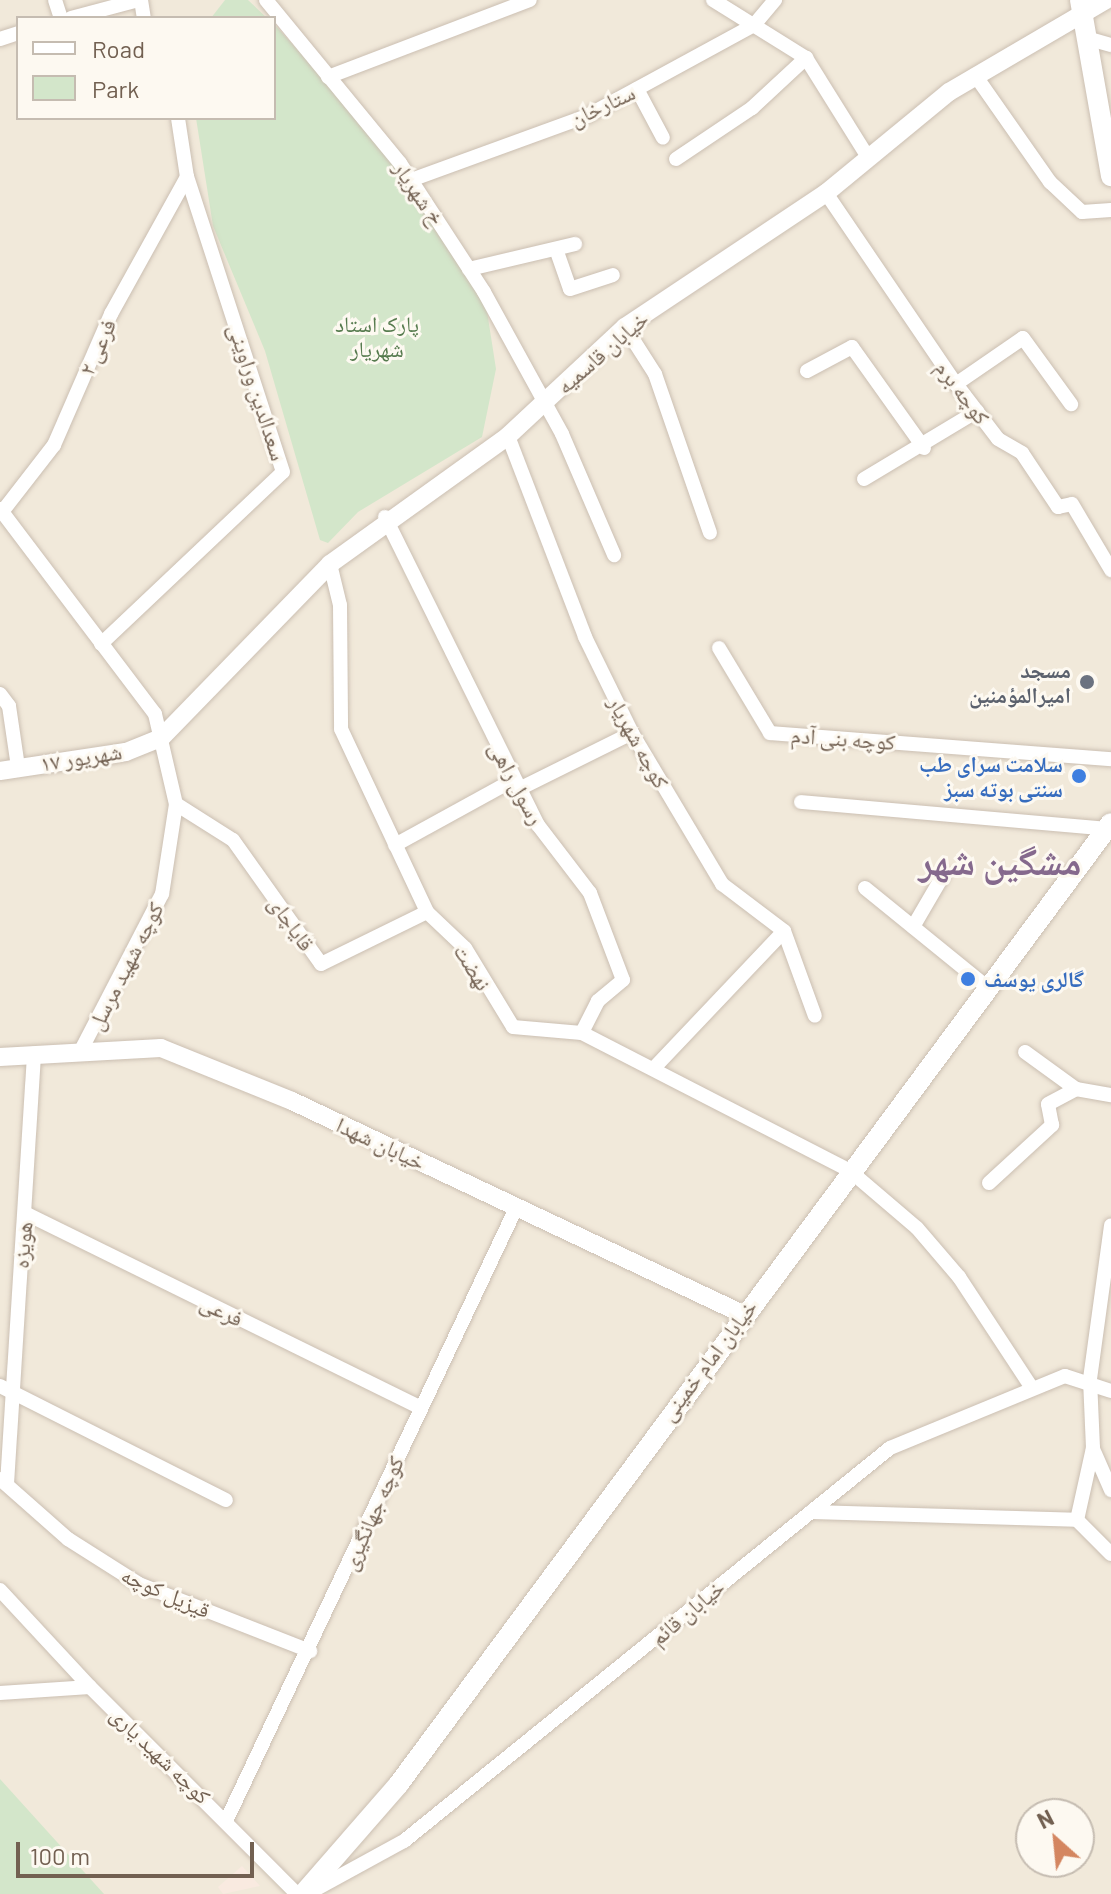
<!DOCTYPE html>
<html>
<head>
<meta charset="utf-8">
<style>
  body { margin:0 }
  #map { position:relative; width:1111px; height:1894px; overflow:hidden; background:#faf6eb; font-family:Barlow,"Noto Naskh Arabic",sans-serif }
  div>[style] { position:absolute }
  .residential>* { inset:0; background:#f1e9da }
  .commercial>* { inset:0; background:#f9eae0 }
  .green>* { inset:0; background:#d3e6ca }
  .roads { filter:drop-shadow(0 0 2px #cbbfb2) drop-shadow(0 0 2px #cbbfb2) }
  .minor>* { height:14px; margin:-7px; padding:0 7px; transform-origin:7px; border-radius:7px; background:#fff }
  .tertiary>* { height:18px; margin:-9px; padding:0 9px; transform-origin:9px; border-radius:9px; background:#fff }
  .secondary>* { height:20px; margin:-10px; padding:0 10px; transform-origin:10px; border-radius:10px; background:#fff }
  .dots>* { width:22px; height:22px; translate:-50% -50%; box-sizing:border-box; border:4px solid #fdf9f1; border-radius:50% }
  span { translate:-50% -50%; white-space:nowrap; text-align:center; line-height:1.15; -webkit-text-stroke:6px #fdf9f1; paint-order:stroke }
  .street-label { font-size:22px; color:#726051 }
  .park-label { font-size:22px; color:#567b4e }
  .worship-label { font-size:22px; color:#5b616d; font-weight:700 }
  .right { translate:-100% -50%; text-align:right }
  .shop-label { font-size:22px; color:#366cbe; font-weight:700 }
  .left { translate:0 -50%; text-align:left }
  .town-label { font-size:38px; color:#85698d; font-weight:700 }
  .legend { position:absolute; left:16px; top:16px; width:260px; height:104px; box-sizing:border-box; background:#fdf9f1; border:2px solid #c5bcb1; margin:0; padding:10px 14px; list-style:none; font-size:24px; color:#726051 }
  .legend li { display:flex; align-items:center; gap:16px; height:40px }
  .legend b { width:40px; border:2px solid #c5bcb1 }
  .north { position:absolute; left:1015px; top:1798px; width:80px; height:80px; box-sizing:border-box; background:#fdf9f1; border:2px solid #c5bcb1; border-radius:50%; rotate:333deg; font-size:22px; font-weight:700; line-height:32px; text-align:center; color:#726051 }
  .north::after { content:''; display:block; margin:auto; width:28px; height:36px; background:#d48660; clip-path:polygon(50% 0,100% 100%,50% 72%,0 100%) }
  .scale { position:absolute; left:16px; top:1842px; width:238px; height:36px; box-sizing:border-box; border:4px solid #726051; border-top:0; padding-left:10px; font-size:24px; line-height:28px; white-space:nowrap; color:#726051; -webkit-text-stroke:6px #fdf9f1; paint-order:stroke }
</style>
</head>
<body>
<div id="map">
  <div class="residential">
    <i style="clip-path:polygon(evenodd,0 0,1111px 0,1111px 1894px,0 1894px,0 0,18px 18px,274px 18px,274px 118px,18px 118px,18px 18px,0 0,1031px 1814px,1079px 1814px,1079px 1862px,1031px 1862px,1031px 1814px)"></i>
  </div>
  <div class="commercial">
    <i style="clip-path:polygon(242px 1866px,260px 1886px,223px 1894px,218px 1887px)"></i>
  </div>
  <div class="green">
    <i style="clip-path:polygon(225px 0,248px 0,267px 18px,211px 18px)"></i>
    <i style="clip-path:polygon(274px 24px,400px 163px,484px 292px,496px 369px,482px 437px,358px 512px,328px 543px,320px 540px,265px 351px,213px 226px,196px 118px,274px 118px)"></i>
    <i style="clip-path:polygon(0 1779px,104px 1894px,0 1894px)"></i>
  </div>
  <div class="roads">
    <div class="minor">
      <i style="left:55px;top:0;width:19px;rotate:72deg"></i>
      <i style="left:141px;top:0;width:18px;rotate:81deg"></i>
      <i style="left:266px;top:0;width:211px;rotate:50.6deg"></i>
      <i style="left:400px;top:163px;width:154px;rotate:56.9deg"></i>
      <i style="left:484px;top:292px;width:162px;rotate:61.2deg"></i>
      <i style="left:562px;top:434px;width:132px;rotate:66.7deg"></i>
      <i style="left:713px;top:0;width:110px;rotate:31.9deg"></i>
      <i style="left:806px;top:58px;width:119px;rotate:58deg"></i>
      <i style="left:71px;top:18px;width:69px;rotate:-15deg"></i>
      <i style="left:1086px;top:38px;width:26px;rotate:16deg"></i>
      <i style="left:0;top:39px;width:19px;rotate:-18deg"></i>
      <i style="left:975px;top:75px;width:131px;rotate:55deg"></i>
      <i style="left:1050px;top:182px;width:44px;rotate:43.2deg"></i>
      <i style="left:1082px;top:212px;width:29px;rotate:-4deg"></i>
      <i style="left:328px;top:77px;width:216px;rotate:-20.9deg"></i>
      <i style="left:637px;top:89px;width:55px;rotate:62deg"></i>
      <i style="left:676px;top:159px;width:92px;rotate:-33.9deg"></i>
      <i style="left:752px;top:108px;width:74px;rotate:-42.8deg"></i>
      <i style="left:411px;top:180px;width:187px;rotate:-20deg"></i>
      <i style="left:587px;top:116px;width:190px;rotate:-28.6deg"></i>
      <i style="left:754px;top:25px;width:33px;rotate:-50deg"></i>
      <i style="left:826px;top:193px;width:231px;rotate:55.8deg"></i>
      <i style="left:956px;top:384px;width:69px;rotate:52.6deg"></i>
      <i style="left:998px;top:439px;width:28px;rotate:30deg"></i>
      <i style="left:1022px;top:453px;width:65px;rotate:56.3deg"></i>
      <i style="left:1058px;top:507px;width:14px;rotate:-12deg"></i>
      <i style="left:1072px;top:504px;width:77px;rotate:59.4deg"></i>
      <i style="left:556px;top:249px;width:42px;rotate:70.7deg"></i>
      <i style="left:570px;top:289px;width:45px;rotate:-18deg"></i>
      <i style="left:469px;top:269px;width:109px;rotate:-13.3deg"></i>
      <i style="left:625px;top:327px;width:56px;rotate:57.4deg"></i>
      <i style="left:655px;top:374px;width:168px;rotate:70.9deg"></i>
      <i style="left:807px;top:371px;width:51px;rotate:-28.1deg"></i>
      <i style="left:852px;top:347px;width:124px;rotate:54.5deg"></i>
      <i style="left:956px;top:384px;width:81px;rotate:-34.5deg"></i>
      <i style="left:1023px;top:338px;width:82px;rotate:54deg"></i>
      <i style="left:508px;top:436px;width:215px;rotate:69deg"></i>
      <i style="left:585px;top:637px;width:107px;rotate:63.9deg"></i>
      <i style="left:632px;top:733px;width:176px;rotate:59.2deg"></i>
      <i style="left:722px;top:884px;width:78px;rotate:37.2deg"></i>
      <i style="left:784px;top:931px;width:90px;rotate:70deg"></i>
      <i style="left:864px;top:479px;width:132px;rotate:-31deg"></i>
      <i style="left:0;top:509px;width:257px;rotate:52.9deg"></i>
      <i style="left:155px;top:714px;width:92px;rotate:76.9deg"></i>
      <i style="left:176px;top:804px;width:91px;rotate:98.8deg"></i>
      <i style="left:162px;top:894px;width:178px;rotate:117.4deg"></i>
      <i style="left:2px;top:512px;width:85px;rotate:-52.2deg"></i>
      <i style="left:54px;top:445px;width:143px;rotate:-66.5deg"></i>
      <i style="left:111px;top:314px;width:157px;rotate:-61deg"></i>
      <i style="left:385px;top:517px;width:344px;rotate:63.6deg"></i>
      <i style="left:538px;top:825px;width:86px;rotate:52.6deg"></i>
      <i style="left:590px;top:893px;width:93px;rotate:69.2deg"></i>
      <i style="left:623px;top:980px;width:33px;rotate:140deg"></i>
      <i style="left:598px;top:1001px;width:36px;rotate:117deg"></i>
      <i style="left:330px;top:564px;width:42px;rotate:76.3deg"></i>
      <i style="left:340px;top:605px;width:124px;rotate:89.5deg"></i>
      <i style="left:341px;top:729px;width:202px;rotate:64.8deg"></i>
      <i style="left:427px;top:912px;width:52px;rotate:43.5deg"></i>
      <i style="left:465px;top:948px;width:92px;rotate:58.7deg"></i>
      <i style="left:513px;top:1027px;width:69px;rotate:5deg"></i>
      <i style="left:582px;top:1033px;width:300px;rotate:27.2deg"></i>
      <i style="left:849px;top:1170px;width:89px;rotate:40.5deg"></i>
      <i style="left:917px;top:1228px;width:65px;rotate:49.4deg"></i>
      <i style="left:959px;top:1277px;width:133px;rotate:56.7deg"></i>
      <i style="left:101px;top:644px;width:250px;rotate:-43.4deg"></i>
      <i style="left:283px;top:472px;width:310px;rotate:-108deg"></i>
      <i style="left:187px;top:177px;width:60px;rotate:-98.7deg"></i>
      <i style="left:719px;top:648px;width:99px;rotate:59deg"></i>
      <i style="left:770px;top:733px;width:342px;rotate:4.4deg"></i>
      <i style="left:0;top:694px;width:15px;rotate:53deg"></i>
      <i style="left:9px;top:706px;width:62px;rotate:81.6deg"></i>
      <i style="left:519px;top:789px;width:126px;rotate:-26.4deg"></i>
      <i style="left:801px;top:802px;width:307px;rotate:5deg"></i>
      <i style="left:176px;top:804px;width:67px;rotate:32.3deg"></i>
      <i style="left:233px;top:840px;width:152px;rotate:54.6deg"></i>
      <i style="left:321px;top:964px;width:118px;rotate:-26.1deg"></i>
      <i style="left:395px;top:845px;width:135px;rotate:-28.8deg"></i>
      <i style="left:865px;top:888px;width:157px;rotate:39.1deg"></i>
      <i style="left:913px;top:927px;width:61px;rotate:-59.7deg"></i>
      <i style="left:1025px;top:1052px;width:63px;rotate:36deg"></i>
      <i style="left:1076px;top:1089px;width:36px;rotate:10deg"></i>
      <i style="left:655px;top:1067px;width:187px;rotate:-46.5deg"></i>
      <i style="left:989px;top:1183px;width:86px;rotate:-42.6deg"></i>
      <i style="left:1052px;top:1125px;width:21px;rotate:-101deg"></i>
      <i style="left:1048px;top:1104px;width:32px;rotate:-28deg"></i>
      <i style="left:25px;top:1213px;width:440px;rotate:26.2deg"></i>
      <i style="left:0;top:1386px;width:253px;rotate:26.8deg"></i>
      <i style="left:1093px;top:1449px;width:45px;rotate:66.3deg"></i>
      <i style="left:0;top:1479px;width:91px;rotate:41.4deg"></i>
      <i style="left:68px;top:1539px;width:84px;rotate:32.4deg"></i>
      <i style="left:139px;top:1584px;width:184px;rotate:21.4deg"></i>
      <i style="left:7px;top:1484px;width:431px;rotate:-86.4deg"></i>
      <i style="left:811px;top:1512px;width:266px;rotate:1.7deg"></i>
      <i style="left:1077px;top:1520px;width:74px;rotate:-77.5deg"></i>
      <i style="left:1093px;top:1448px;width:69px;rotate:-92.5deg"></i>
      <i style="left:1090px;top:1379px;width:155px;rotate:-82.2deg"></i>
      <i style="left:1077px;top:1520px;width:48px;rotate:45deg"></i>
      <i style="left:0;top:1590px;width:132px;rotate:47.1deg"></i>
      <i style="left:0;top:1693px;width:90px;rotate:-3.8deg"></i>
      <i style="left:90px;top:1687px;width:293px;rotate:45deg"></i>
      <i style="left:227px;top:1819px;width:678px;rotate:-64.68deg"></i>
      <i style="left:307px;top:1894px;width:111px;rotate:-28.7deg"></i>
      <i style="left:404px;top:1841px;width:625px;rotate:-38.96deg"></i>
      <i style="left:890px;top:1448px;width:189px;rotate:-22.4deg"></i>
      <i style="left:1065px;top:1376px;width:48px;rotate:18.1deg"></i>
    </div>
    <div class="tertiary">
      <i style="left:0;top:771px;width:127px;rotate:-8.6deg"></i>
      <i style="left:126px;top:752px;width:38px;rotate:-22deg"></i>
      <i style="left:161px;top:738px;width:243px;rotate:-45.8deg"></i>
      <i style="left:330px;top:564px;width:219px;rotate:-35.7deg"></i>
      <i style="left:508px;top:436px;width:160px;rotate:-43deg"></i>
      <i style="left:625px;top:327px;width:242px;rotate:-33.7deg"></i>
      <i style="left:826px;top:193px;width:159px;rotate:-39.4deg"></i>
      <i style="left:949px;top:92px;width:182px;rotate:-30.4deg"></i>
      <i style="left:0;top:1057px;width:161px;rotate:-3.2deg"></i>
      <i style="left:161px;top:1048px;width:141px;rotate:22deg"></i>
      <i style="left:292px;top:1101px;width:499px;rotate:25.3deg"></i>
    </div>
    <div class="secondary">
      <i style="left:1080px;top:0;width:179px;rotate:80deg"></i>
      <i style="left:303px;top:1894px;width:145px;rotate:-48.9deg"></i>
      <i style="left:398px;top:1785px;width:1197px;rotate:-53.46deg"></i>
    </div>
  </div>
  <div class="dots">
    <i style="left:1087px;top:682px;background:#6b7280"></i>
    <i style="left:1079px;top:776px;background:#3f7fe0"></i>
    <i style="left:968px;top:979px;background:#3f7fe0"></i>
  </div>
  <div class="street-label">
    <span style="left:602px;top:105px;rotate:-25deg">ستارخان</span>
    <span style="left:419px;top:193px;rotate:56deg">خ شهریار</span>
    <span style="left:97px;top:347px;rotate:-66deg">فرعی ۲</span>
    <span style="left:602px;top:352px;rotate:-41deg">خیابان قاسمیه</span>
    <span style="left:258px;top:392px;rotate:72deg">سعدالدین وراوینی</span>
    <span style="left:963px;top:392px;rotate:53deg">کوچه برم</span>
    <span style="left:843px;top:738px;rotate:4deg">کوچه بنی آدم</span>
    <span style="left:639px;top:742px;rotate:61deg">کوچه شهریار</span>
    <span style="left:81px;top:757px;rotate:-9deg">۱۷ شهریور</span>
    <span style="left:517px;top:783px;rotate:62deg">رسول راهی</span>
    <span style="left:292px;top:923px;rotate:55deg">قایاچای</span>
    <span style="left:125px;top:966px;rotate:-63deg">کوچه شهید مرسل</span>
    <span style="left:473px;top:967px;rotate:58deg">نهضت</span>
    <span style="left:381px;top:1143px;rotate:25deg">خیابان شهدا</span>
    <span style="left:22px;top:1245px;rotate:-85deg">هویزه</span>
    <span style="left:222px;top:1310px;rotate:26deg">فرعی</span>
    <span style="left:708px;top:1360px;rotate:-53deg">خیابان امام خمینی</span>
    <span style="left:372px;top:1513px;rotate:-66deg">کوچه جهانگیری</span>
    <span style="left:166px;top:1592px;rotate:24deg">قیزیل کوچه</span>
    <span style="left:687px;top:1612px;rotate:-40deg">خیابان قائم</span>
    <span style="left:161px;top:1755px;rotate:44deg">کوچه شهید یاری</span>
  </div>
  <div class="park-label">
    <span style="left:377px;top:336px">پارک استاد<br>شهریار</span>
  </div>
  <div class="worship-label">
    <span class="right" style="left:1071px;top:682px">مسجد<br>امیرالمؤمنین</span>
  </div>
  <div class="shop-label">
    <span class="right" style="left:1063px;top:776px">سلامت سرای طب<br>سنتی بوته سبز</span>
    <span class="left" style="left:984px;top:979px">گالری یوسف</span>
  </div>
  <div class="town-label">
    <span style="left:1000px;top:861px">مشگین شهر</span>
  </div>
  <ul class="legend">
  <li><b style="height:10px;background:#fff"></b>Road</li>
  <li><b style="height:22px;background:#d3e6ca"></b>Park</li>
  </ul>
  <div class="north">N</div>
  <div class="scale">100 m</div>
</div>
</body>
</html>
